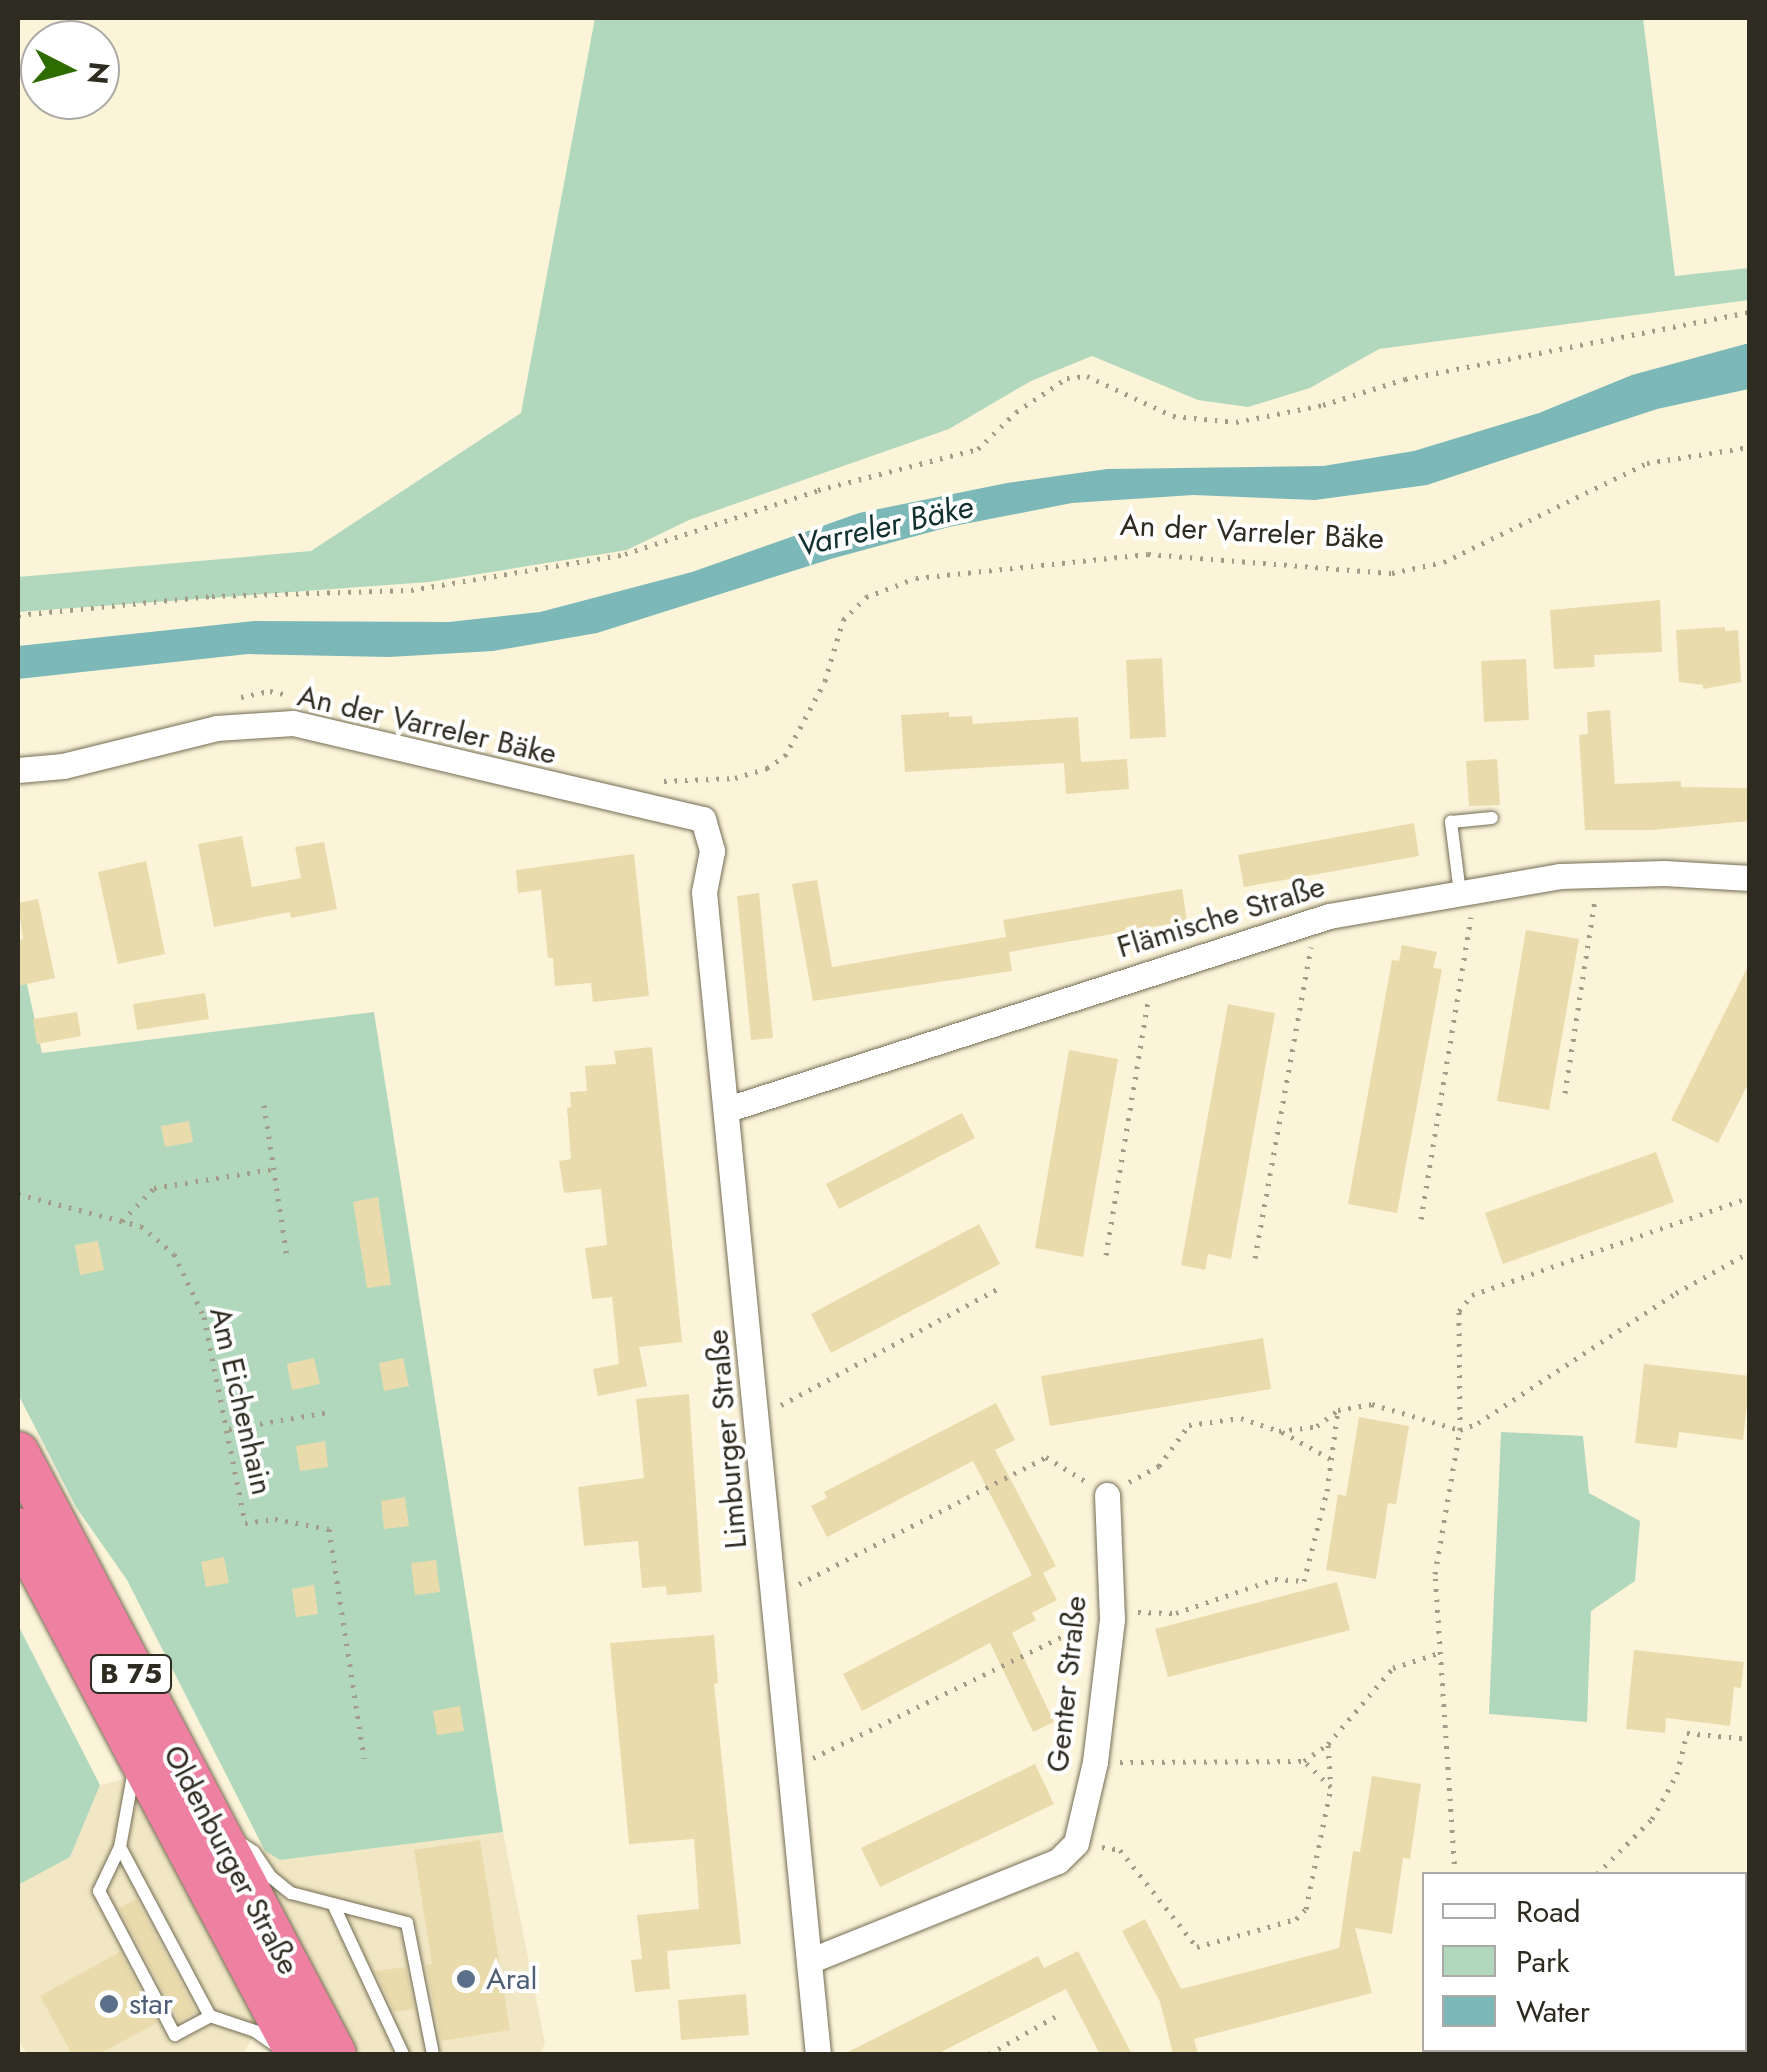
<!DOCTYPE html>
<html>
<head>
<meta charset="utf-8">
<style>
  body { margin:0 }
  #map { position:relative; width:1767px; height:2072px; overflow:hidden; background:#fcf4d9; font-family:Jost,sans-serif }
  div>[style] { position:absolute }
  .built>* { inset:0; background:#f1e7c4 }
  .green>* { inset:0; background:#b1d8bd }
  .water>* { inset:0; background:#7cb8b7 }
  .building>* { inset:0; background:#eadbad }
  .path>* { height:5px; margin-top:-2.5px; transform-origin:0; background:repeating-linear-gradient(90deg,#a29c88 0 2.5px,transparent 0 10.5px) }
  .roads { filter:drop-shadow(0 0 2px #746d55) drop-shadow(0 0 2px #746d55) }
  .service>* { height:12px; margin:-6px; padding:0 6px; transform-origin:6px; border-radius:6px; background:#fff }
  .minor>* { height:25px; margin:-12.5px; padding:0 12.5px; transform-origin:12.5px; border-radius:12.5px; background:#fff }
  .trunk>* { height:42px; margin:-21px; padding:0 21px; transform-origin:21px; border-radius:21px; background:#ee80a2 }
  .dots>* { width:28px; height:28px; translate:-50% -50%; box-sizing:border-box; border:5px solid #fff; border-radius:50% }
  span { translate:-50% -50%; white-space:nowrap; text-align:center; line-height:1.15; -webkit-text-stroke:8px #fff; paint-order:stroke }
  .shield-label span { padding:2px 8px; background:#fff; border:2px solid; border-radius:8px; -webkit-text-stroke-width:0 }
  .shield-label { font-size:28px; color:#2e2b21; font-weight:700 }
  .street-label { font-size:30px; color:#2e2b21 }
  .service-label { font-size:30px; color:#4e5e75 }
  .left { translate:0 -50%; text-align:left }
  .water-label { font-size:32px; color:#113030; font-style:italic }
  .frame { position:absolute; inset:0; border:20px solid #2e2b21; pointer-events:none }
  .legend { position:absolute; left:1422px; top:1872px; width:325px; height:180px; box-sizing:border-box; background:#fff; border:2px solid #abaaa6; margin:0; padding:12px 18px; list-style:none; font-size:30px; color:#2e2b21 }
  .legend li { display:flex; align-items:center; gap:20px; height:50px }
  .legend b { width:50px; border:2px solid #abaaa6 }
  .north { position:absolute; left:20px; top:20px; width:100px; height:100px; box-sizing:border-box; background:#fff; border:2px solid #abaaa6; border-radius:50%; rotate:96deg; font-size:28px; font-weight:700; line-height:40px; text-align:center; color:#2e2b21 }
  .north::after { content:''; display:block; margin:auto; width:35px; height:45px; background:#2e6c00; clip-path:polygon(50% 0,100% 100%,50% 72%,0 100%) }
</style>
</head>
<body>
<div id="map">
  <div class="built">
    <i style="clip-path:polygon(129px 1778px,260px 2024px,243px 2054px,28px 2054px,18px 2042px,18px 1885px,70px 1857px,100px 1785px)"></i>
    <i style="clip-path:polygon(503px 1832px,545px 2043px,540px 2054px,350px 2054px,251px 1868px,265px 1851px,281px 1860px)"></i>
  </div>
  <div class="green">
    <i style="clip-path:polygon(595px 18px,1643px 18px,1675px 276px,1749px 268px,1749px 300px,1379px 349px,1310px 388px,1248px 407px,1198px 400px,1092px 356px,1031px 381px,949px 429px,689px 520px,627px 550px,429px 582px,18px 612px,18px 577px,311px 551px,521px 413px)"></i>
    <i style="clip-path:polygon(18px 943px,42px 1053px,374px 1012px,503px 1832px,280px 1860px,265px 1851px,127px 1580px,76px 1507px,18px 1394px)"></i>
    <i style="clip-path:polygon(1501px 1432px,1583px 1436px,1589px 1493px,1640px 1521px,1635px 1581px,1591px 1611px,1587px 1722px,1489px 1714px)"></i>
    <i style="clip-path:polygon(18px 1625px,100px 1785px,70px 1857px,18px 1885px)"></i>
  </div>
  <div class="water">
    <i style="clip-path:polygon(1749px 343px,1749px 389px,1657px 409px,1427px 485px,1315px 500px,1193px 495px,1072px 503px,949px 527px,834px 558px,597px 633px,493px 651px,389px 657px,248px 654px,18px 679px,18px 646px,254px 621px,449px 622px,540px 612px,692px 572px,859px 513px,1007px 483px,1107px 469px,1323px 466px,1414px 451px,1539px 413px,1632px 375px)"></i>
  </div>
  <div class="building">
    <i style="clip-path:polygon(1660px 600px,1662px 652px,1594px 655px,1595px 667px,1554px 669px,1550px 610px)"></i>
    <i style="clip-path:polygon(1725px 627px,1725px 631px,1738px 630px,1741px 682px,1703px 689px,1703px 685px,1679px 682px,1676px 630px)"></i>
    <i style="clip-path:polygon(1162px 658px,1166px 737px,1130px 739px,1126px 660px)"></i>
    <i style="clip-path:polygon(1526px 659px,1529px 720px,1484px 722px,1481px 661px)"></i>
    <i style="clip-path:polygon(1610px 710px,1615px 784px,1681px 781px,1681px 787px,1750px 788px,1750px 821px,1652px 830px,1585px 830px,1579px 735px,1588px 734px,1587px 712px)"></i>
    <i style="clip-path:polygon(949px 712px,949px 717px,972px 716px,973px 724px,1078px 717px,1081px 762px,1127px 759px,1129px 789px,1066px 794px,1064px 763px,905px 772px,901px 715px)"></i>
    <i style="clip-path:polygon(1497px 759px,1500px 805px,1469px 806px,1466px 761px)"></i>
    <i style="clip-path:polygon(1414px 823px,1419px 856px,1244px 887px,1238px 855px)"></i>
    <i style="clip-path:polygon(242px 836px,252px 887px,301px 878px,295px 847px,324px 842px,337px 909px,291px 918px,290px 912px,214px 927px,198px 844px)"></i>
    <i style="clip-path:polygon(634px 854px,649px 996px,593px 1002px,591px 983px,555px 986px,553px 958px,548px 958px,541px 890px,518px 893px,516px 870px)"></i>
    <i style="clip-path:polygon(146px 861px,165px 954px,118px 964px,98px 872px)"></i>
    <i style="clip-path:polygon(817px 880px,832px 967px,1006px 937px,1003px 920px,1182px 889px,1187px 921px,1009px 952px,1012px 971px,813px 1001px,792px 884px)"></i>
    <i style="clip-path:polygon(759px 893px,773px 1038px,751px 1040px,737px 896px)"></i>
    <i style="clip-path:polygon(38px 899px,55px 978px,18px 986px,18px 940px,23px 939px,18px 903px)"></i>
    <i style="clip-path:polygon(1526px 930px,1579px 939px,1549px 1110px,1497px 1101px)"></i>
    <i style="clip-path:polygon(1402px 945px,1437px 952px,1433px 968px,1442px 969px,1397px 1213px,1348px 1204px,1392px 960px,1399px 961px)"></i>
    <i style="clip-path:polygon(1750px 962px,1750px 1080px,1718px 1143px,1671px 1120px)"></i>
    <i style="clip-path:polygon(205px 993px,209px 1019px,137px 1030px,133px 1004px)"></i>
    <i style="clip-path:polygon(1228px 1004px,1275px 1013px,1231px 1259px,1208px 1254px,1205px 1270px,1181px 1265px)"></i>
    <i style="clip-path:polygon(77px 1012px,81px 1036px,37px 1044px,33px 1019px)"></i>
    <i style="clip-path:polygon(652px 1047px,682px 1342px,639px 1347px,647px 1386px,598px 1396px,593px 1369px,619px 1364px,612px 1297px,592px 1299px,585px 1248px,607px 1245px,601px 1189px,564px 1193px,559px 1161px,571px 1159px,567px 1108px,571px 1107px,570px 1092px,587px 1091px,585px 1066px,616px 1064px,614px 1051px)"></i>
    <i style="clip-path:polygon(1069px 1050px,1118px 1059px,1083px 1257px,1035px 1248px)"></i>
    <i style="clip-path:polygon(962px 1113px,975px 1138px,839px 1209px,826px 1184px)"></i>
    <i style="clip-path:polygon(189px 1121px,193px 1142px,165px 1147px,161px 1126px)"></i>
    <i style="clip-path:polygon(1656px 1152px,1674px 1202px,1503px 1264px,1485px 1213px)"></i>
    <i style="clip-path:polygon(378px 1197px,391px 1285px,367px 1288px,353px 1202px)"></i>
    <i style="clip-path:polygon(979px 1224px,1000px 1264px,831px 1353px,811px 1314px)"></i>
    <i style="clip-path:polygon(98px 1241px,104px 1270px,80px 1275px,75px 1245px)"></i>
    <i style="clip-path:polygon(1263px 1338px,1271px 1389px,1050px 1426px,1041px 1376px)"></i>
    <i style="clip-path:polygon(314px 1358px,320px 1384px,292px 1390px,287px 1364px)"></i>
    <i style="clip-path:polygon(403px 1358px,409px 1386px,384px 1391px,379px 1363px)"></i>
    <i style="clip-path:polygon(1644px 1364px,1750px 1376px,1743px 1440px,1679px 1432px,1677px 1448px,1635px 1443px)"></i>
    <i style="clip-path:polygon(689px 1394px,702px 1592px,667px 1595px,666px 1586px,642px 1588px,638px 1541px,584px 1546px,578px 1487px,644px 1478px,636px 1399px)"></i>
    <i style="clip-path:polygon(996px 1403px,1015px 1440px,995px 1450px,1056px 1566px,1043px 1573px,1057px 1600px,1032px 1613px,1036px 1620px,1012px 1633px,1054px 1722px,1033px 1732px,990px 1643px,862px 1711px,843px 1674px,1032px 1575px,973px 1461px,827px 1537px,811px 1506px,827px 1498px,824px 1492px)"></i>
    <i style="clip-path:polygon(1359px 1417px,1409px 1426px,1396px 1504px,1388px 1503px,1376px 1579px,1326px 1570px,1338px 1494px,1346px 1496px)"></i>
    <i style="clip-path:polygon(325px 1441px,328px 1467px,300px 1471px,296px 1446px)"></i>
    <i style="clip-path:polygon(405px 1497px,409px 1526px,384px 1529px,381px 1501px)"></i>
    <i style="clip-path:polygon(224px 1557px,229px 1583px,206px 1587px,201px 1562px)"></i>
    <i style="clip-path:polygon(436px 1560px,440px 1592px,415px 1595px,411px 1563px)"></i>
    <i style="clip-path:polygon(1337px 1582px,1350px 1630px,1168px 1677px,1155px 1629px)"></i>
    <i style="clip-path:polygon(314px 1585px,318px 1614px,296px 1617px,292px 1589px)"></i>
    <i style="clip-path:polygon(714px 1635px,718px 1683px,714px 1684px,741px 1944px,667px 1951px,670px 1989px,635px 1992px,631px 1960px,642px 1959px,637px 1915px,699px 1909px,694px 1839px,629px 1844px,610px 1643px)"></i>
    <i style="clip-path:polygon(1634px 1650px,1744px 1662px,1741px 1688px,1734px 1687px,1730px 1726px,1666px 1718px,1665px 1733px,1626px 1729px)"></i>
    <i style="clip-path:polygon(460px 1706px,464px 1731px,437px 1735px,433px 1711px)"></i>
    <i style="clip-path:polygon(1035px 1764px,1054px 1804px,880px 1887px,861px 1848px)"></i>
    <i style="clip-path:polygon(1372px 1776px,1421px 1784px,1410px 1859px,1403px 1858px,1392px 1934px,1355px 1928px,1372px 1993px,1194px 2039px,1198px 2054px,1173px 2054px,1160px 2002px,1122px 1931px,1145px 1919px,1181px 1989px,1339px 1948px,1353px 1851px,1360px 1852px)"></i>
    <i style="clip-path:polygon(480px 1840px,510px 2030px,441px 2041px,426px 1965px,432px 1964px,414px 1850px)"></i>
    <i style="clip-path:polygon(136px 1899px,196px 2012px,179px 2021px,119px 1908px)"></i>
    <i style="clip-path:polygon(1078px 1951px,1132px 2054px,1100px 2054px,1066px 1989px,937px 2054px,844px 2054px,1038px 1956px,1044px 1968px)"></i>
    <i style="clip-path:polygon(120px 1952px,157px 2023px,99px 2054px,72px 2054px,40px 1996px)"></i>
    <i style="clip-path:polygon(406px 1967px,414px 2009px,394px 2012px,375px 1971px)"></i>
    <i style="clip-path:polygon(746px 1994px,749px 2035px,681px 2040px,678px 2000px)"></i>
  </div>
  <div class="path">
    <i style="left:18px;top:615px;width:195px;rotate:-5.6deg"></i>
    <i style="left:212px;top:596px;width:199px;rotate:-1.7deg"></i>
    <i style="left:411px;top:590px;width:217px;rotate:-9.5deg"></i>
    <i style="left:625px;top:554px;width:203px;rotate:-18.3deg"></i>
    <i style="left:818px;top:490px;width:165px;rotate:-14.4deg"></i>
    <i style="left:978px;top:449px;width:53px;rotate:-44.2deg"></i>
    <i style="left:1016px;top:412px;width:61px;rotate:-33.7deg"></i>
    <i style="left:1067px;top:378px;width:20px;rotate:-6deg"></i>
    <i style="left:1087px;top:376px;width:95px;rotate:24.9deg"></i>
    <i style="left:1173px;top:416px;width:63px;rotate:5.4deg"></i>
    <i style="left:1236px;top:422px;width:89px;rotate:-11.1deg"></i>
    <i style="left:1323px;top:405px;width:86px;rotate:-17.6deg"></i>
    <i style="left:1405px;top:379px;width:351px;rotate:-11deg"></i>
    <i style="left:241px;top:697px;width:30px;rotate:-12deg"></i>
    <i style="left:270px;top:691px;width:19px;rotate:12deg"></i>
    <i style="left:664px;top:781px;width:71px;rotate:-2.4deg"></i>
    <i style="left:735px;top:778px;width:34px;rotate:-17deg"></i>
    <i style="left:767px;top:768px;width:22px;rotate:-34deg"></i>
    <i style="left:785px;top:756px;width:85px;rotate:-61.9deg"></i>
    <i style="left:825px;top:681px;width:64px;rotate:-73.6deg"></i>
    <i style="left:843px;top:620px;width:33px;rotate:-45deg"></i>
    <i style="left:866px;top:597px;width:53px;rotate:-20.8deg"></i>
    <i style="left:916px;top:578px;width:233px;rotate:-5.9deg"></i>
    <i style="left:1148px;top:554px;width:245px;rotate:4.5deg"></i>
    <i style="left:1392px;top:573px;width:53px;rotate:-11.9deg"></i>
    <i style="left:1444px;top:562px;width:226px;rotate:-26deg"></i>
    <i style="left:1647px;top:463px;width:104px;rotate:-8.8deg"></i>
    <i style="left:1565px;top:1093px;width:196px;rotate:-81.2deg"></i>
    <i style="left:264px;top:1105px;width:154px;rotate:81.4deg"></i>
    <i style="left:18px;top:1194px;width:127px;rotate:14.6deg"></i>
    <i style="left:141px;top:1226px;width:43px;rotate:40.3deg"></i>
    <i style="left:174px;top:1254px;width:70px;rotate:64.5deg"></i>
    <i style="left:204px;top:1317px;width:210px;rotate:78.7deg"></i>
    <i style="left:245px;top:1523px;width:30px;rotate:-8deg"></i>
    <i style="left:275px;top:1519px;width:55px;rotate:10.5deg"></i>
    <i style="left:329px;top:1529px;width:232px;rotate:81.3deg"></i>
    <i style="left:1421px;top:1219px;width:306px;rotate:-80.6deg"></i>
    <i style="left:122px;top:1221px;width:46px;rotate:-45.9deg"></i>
    <i style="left:154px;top:1188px;width:121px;rotate:-9.1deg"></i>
    <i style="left:1106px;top:1255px;width:256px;rotate:-80.6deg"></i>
    <i style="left:1255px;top:1258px;width:316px;rotate:-79.8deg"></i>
    <i style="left:781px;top:1405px;width:247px;rotate:-28.2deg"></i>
    <i style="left:229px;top:1429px;width:100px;rotate:-9.7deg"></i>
    <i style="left:1282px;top:1432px;width:56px;rotate:28.9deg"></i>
    <i style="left:1129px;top:1482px;width:34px;rotate:-28deg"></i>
    <i style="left:1159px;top:1466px;width:51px;rotate:-53.8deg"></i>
    <i style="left:1189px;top:1425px;width:52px;rotate:-7.7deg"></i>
    <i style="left:1241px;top:1418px;width:40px;rotate:18.9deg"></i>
    <i style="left:1279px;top:1431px;width:38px;rotate:-7deg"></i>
    <i style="left:1317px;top:1426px;width:26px;rotate:-37deg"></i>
    <i style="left:1338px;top:1410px;width:35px;rotate:-10deg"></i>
    <i style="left:1372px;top:1404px;width:92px;rotate:16.5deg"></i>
    <i style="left:1460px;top:1430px;width:119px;rotate:-90.5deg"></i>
    <i style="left:1459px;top:1311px;width:21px;rotate:-51deg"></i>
    <i style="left:1472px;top:1295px;width:295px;rotate:-19.4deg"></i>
    <i style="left:799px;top:1584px;width:278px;rotate:-27.2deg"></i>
    <i style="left:1046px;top:1457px;width:46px;rotate:31.6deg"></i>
    <i style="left:1138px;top:1612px;width:38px;rotate:2deg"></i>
    <i style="left:1176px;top:1613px;width:105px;rotate:-19deg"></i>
    <i style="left:1275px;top:1579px;width:29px;rotate:4deg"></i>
    <i style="left:1304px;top:1581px;width:93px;rotate:-75.7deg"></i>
    <i style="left:1327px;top:1491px;width:81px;rotate:-82.2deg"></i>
    <i style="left:1328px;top:1745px;width:39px;rotate:86deg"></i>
    <i style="left:813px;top:1758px;width:304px;rotate:-26deg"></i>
    <i style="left:1120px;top:1762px;width:184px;rotate:-0.3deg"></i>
    <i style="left:1304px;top:1761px;width:29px;rotate:-35deg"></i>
    <i style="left:1328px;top:1744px;width:100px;rotate:-49.5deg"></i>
    <i style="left:1393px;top:1668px;width:48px;rotate:-18.1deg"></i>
    <i style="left:1102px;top:1847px;width:18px;rotate:9deg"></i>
    <i style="left:1120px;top:1850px;width:124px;rotate:51.6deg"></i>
    <i style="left:1197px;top:1947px;width:103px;rotate:-15.8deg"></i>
    <i style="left:1296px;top:1919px;width:14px;rotate:-45deg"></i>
    <i style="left:1306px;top:1909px;width:125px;rotate:-78.4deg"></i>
    <i style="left:1331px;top:1787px;width:37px;rotate:-136deg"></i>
    <i style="left:1455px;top:1874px;width:301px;rotate:-93.8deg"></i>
    <i style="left:1435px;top:1574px;width:146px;rotate:-80.2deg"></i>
    <i style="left:1460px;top:1430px;width:19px;rotate:-21deg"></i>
    <i style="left:1478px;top:1423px;width:237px;rotate:-33.3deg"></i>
    <i style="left:1676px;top:1293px;width:85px;rotate:-29deg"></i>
    <i style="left:1597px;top:1874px;width:78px;rotate:-45deg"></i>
    <i style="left:1652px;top:1819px;width:51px;rotate:-60.9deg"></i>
    <i style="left:1677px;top:1774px;width:42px;rotate:-76.3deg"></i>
    <i style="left:1687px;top:1733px;width:63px;rotate:5.4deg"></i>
    <i style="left:1744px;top:1993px;width:106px;rotate:-86.8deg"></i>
    <i style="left:1744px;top:2016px;width:20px;rotate:72deg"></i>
    <i style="left:1532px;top:2050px;width:4px;rotate:76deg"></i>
    <i style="left:1558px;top:2050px;width:15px;rotate:16deg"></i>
    <i style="left:989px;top:2054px;width:79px;rotate:-29.5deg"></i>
    <i style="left:1440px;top:2054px;width:4px;rotate:-90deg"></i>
    <i style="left:1664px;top:2054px;width:15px;rotate:-16deg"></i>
  </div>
  <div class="roads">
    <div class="service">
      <i style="left:1460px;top:893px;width:72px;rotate:-97.2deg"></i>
      <i style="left:1451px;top:822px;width:41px;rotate:-5.6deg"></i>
      <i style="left:134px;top:1770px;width:78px;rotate:100.3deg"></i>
      <i style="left:120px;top:1847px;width:49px;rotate:115.5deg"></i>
      <i style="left:99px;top:1891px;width:163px;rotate:62.2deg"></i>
      <i style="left:175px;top:2035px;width:40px;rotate:-28deg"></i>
      <i style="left:210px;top:2016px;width:47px;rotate:18.4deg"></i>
      <i style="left:255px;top:2031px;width:28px;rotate:35deg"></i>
      <i style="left:239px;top:1842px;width:18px;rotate:34deg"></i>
      <i style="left:254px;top:1852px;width:30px;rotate:56deg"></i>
      <i style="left:271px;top:1877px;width:26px;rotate:39deg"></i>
      <i style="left:291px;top:1893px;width:120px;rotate:14.5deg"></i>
      <i style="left:407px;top:1923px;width:134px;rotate:78.8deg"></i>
      <i style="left:120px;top:1847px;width:191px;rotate:62deg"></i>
      <i style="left:333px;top:1904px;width:166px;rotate:65deg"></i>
    </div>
    <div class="minor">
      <i style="left:18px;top:770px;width:45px;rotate:-5.1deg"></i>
      <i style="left:63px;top:766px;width:158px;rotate:-13.9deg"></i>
      <i style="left:216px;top:728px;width:77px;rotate:-3.7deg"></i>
      <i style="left:293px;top:723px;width:421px;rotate:13.2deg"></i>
      <i style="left:703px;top:819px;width:33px;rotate:74deg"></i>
      <i style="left:712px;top:851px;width:42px;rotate:101deg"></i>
      <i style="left:704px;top:892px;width:1168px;rotate:84.4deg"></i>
      <i style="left:728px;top:1109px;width:631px;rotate:-17.8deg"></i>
      <i style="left:1329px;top:916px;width:234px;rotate:-9.8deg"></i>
      <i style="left:1560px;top:876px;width:104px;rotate:-1.7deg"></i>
      <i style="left:1664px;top:873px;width:86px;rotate:3.3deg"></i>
      <i style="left:809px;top:1961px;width:268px;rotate:-21.9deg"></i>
      <i style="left:1058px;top:1861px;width:25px;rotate:-45deg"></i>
      <i style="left:1076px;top:1843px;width:83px;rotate:-76.8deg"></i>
      <i style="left:1095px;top:1762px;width:144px;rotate:-83.2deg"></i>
      <i style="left:1112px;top:1619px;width:124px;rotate:-92.3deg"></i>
    </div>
    <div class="trunk">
      <i style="left:18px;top:1453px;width:679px;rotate:62.19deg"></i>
      <i style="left:18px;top:1529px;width:595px;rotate:62.01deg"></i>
    </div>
  </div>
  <div class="dots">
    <i style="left:466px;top:1979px;background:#5c6f8a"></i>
    <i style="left:109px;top:2004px;background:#5c6f8a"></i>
  </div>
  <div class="shield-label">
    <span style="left:131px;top:1674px">B 75</span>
  </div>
  <div class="street-label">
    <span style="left:1252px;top:532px;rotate:3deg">An der Varreler Bäke</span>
    <span style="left:427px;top:725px;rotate:13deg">An der Varreler Bäke</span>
    <span style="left:1221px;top:917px;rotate:-17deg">Flämische Straße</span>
    <span style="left:241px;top:1401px;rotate:77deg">Am Eichenhain</span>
    <span style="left:727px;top:1439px;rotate:-95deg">Limburger Straße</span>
    <span style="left:1067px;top:1684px;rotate:-84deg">Genter Straße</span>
    <span style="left:231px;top:1860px;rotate:62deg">Oldenburger Straße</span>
  </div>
  <div class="service-label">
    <span class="left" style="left:486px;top:1979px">Aral</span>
    <span class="left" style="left:129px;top:2004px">star</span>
  </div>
  <div class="water-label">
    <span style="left:885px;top:526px;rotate:-13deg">Varreler Bäke</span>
  </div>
  <div class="frame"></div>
  <ul class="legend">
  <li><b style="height:12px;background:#fff"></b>Road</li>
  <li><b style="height:28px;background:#b1d8bd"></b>Park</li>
  <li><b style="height:28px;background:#7cb8b7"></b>Water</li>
  </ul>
  <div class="north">N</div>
</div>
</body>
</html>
